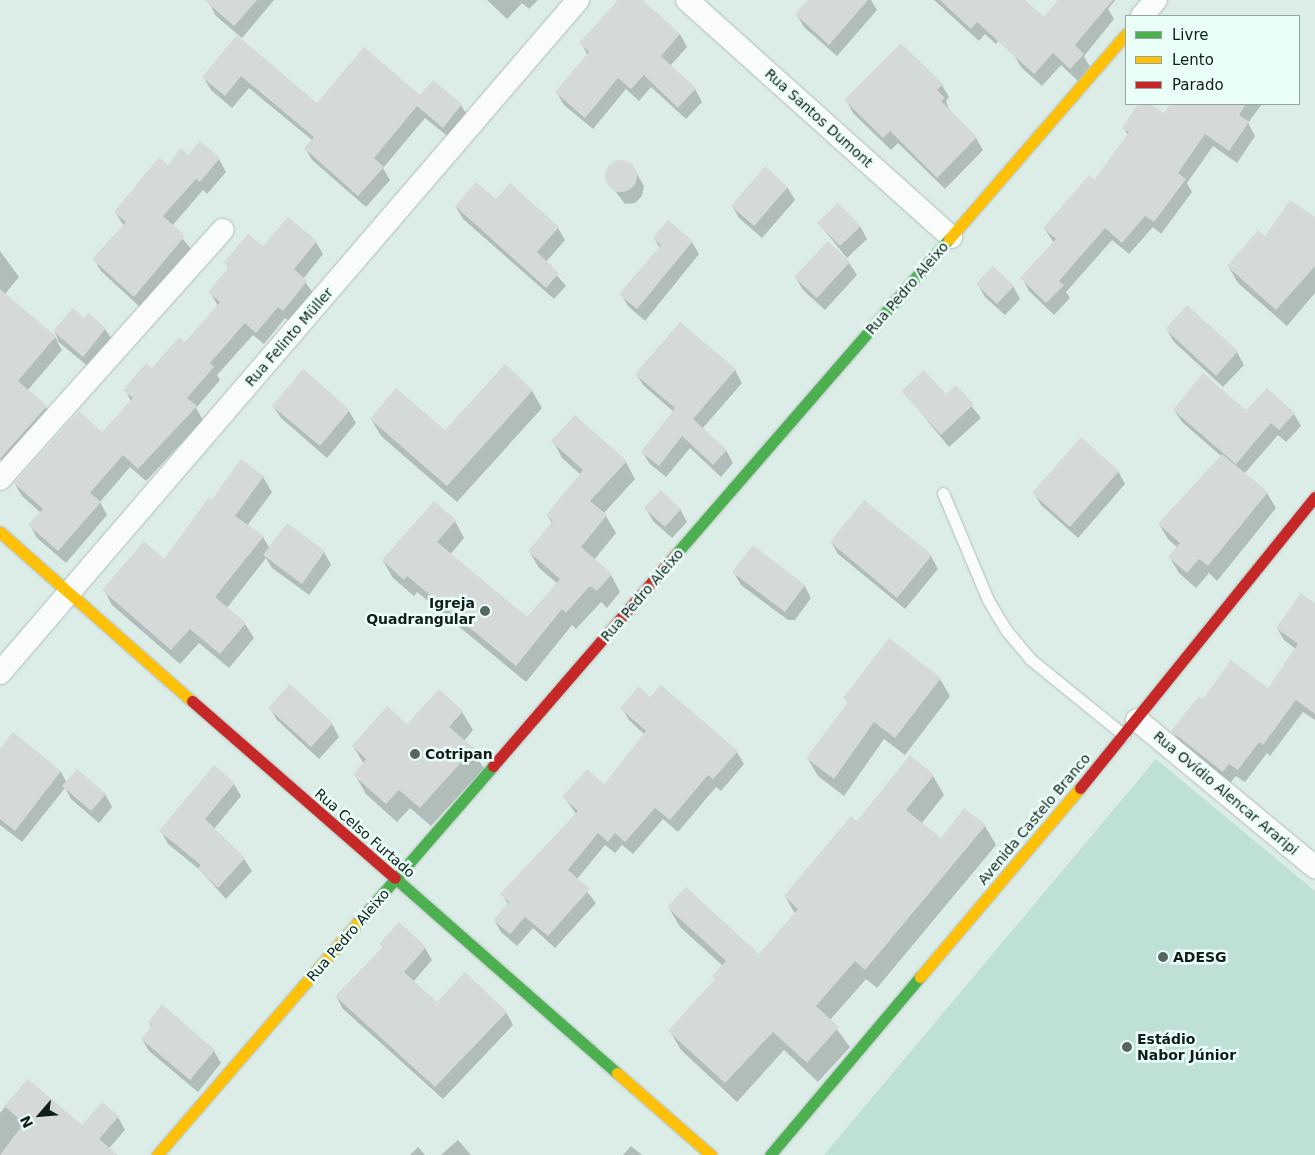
<!DOCTYPE html>
<html>
<head>
<meta charset="utf-8">
<style>
  body { margin:0 }
  #map { position:relative; width:1315px; height:1155px; overflow:hidden; background:#dcede8; font-family:"DejaVu Sans",sans-serif }
  div>[style] { position:absolute }
  .green>* { inset:0; background:#bee0d7 }
  .shadow>* { inset:0; background:#0003 }
  .building>* { inset:0; background:#d6d9da }
  .round { border-radius:50% }
  .roads { filter:drop-shadow(0 0 1px #b1beba) drop-shadow(0 0 1px #b1beba) }
  .lane>* { height:11px; margin:-5.5px; padding:0 5.5px; transform-origin:5.5px; border-radius:5.5px; background:#fafcfc }
  .street>* { height:22px; margin:-11px; padding:0 11px; transform-origin:11px; border-radius:11px; background:#fafcfc }
  .fast>* { height:11px; margin:-5.5px; padding:0 5.5px; transform-origin:5.5px; border-radius:5.5px; background:#4caf50 }
  .slow>* { height:11px; margin:-5.5px; padding:0 5.5px; transform-origin:5.5px; border-radius:5.5px; background:#ffc107 }
  .jam>* { height:11px; margin:-5.5px; padding:0 5.5px; transform-origin:5.5px; border-radius:5.5px; background:#c62828 }
  .dots>* { width:14px; height:14px; translate:-50% -50%; box-sizing:border-box; border:2px solid #ebfff9; border-radius:50% }
  span { translate:-50% -50%; white-space:nowrap; text-align:center; line-height:1.15; -webkit-text-stroke:5px #ebfff9; paint-order:stroke }
  .street-label { font-size:14px; color:#111d19 }
  .poi-label { font-size:14px; color:#111d19; font-weight:700 }
  .right { translate:-100% -50%; text-align:right }
  .left { translate:0 -50%; text-align:left }
  .legend { position:absolute; left:1125px; top:15px; width:175px; height:90px; box-sizing:border-box; background:#ebfff9; border:1px solid #94a59f; margin:0; padding:6px 9px; list-style:none; font-size:15px; color:#111d19 }
  .legend li { display:flex; align-items:center; gap:10px; height:25px }
  .legend b { width:25px; border:1px solid #94a59f }
  .north { position:absolute; left:15px; top:1090px; width:50px; height:50px; -webkit-text-stroke:4px #ebfff9; paint-order:stroke; rotate:243deg; font-size:14px; font-weight:700; line-height:20px; text-align:center; color:#111d19 }
  .north::after { content:''; display:block; margin:auto; width:18px; height:22px; background:#111d19; clip-path:polygon(50% 0,100% 100%,50% 72%,0 100%) }
</style>
</head>
<body>
<div id="map">
  <div class="green">
    <i style="clip-path:polygon(1156px 759px,1315px 891px,1315px 1155px,824px 1155px)"></i>
  </div>
  <div class="shadow">
    <i style="clip-path:polygon(211px 0,274px 0,242px 38px,216px 16px,209px 3px)"></i>
    <i style="clip-path:polygon(487px 0,538px 0,529px 9px,522px 3px,507px 19px)"></i>
    <i style="clip-path:polygon(619px 0,641px 0,680px 34px,687px 47px,670px 66px,695px 89px,702px 102px,686px 119px,651px 87px,639px 101px,626px 89px,593px 129px,564px 105px,557px 93px,588px 56px,581px 43px)"></i>
    <i style="clip-path:polygon(810px 0,871px 0,877px 10px,837px 56px,804px 27px,797px 15px)"></i>
    <i style="clip-path:polygon(934px 0,1019px 0,1022px 5px,996px 44px,985px 34px,979px 41px)"></i>
    <i style="clip-path:polygon(1060px 0,1115px 0,1108px 9px,1114px 19px,1084px 56px,1090px 67px,1078px 81px,1061px 65px,1042px 86px,1021px 67px,1014px 55px)"></i>
    <i style="clip-path:polygon(237px 37px,317px 105px,420px 96px,433px 81px,461px 105px,469px 118px,451px 139px,425px 118px,383px 168px,390px 180px,366px 207px,312px 160px,305px 148px,312px 140px,249px 88px,232px 108px,211px 90px,204px 78px)"></i>
    <i style="clip-path:polygon(942px 85px,949px 97px,946px 101px,950px 112px,976px 138px,983px 150px,945px 189px,898px 143px,891px 150px,853px 113px,846px 100px)"></i>
    <i style="clip-path:polygon(1140px 104px,1148px 104px,1164px 115px,1172px 104px,1262px 104px,1248px 123px,1255px 136px,1237px 163px,1213px 146px,1187px 183px,1192px 192px,1161px 234px,1153px 227px,1129px 254px,1112px 240px,1066px 292px,1070px 298px,1054px 315px,1029px 291px,1022px 278px,1054px 243px,1044px 228px,1095px 182px,1128px 135px,1124px 128px)"></i>
    <i style="clip-path:polygon(200px 143px,219px 159px,226px 172px,207px 194px,203px 190px,172px 226px,191px 249px,141px 308px,101px 271px,94px 259px,124px 226px,115px 212px,168px 167px,188px 156px)"></i>
    <i style="clip-path:polygon(617px 161px,631px 164px,644px 186px,642px 196px,635px 203px,625px 204px,607px 180px,607px 171px)"></i>
    <i style="clip-path:polygon(787px 187px,795px 200px,762px 238px,739px 218px,732px 206px)"></i>
    <i style="clip-path:polygon(496px 200px,558px 228px,565px 240px,546px 262px,566px 286px,554px 299px,463px 219px,456px 207px)"></i>
    <i style="clip-path:polygon(1315px 219px,1315px 293px,1287px 326px,1238px 283px,1228px 266px,1265px 237px)"></i>
    <i style="clip-path:polygon(819px 224px,860px 226px,867px 239px,847px 258px)"></i>
    <i style="clip-path:polygon(654px 238px,692px 242px,699px 254px,645px 321px,628px 306px,621px 294px,660px 248px)"></i>
    <i style="clip-path:polygon(316px 242px,323px 254px,303px 279px,314px 294px,290px 322px,285px 318px,264px 344px,253px 335px,217px 375px,220px 380px,196px 408px,203px 420px,146px 481px,130px 467px,100px 502px,107px 515px,66px 563px,37px 538px,30px 525px,41px 513px,22px 496px,15px 484px,102px 433px,131px 401px,125px 390px,185px 344px,218px 306px,210px 292px,229px 269px,226px 262px,263px 248px)"></i>
    <i style="clip-path:polygon(828px 243px,849px 263px,857px 275px,825px 310px,803px 290px,796px 278px)"></i>
    <i style="clip-path:polygon(0 251px,19px 277px,0 300px)"></i>
    <i style="clip-path:polygon(978px 285px,1013px 286px,1020px 299px,1005px 315px,985px 297px)"></i>
    <i style="clip-path:polygon(12px 300px,59px 341px,54px 331px,84px 320px,89px 315px,105px 329px,113px 341px,90px 368px,56px 340px,62px 350px,27px 391px,46px 407px,54px 420px,10px 468px,0 459px,0 314px)"></i>
    <i style="clip-path:polygon(1167px 330px,1237px 352px,1244px 365px,1223px 387px,1174px 342px)"></i>
    <i style="clip-path:polygon(505px 366px,532px 391px,542px 408px,457px 502px,381px 436px,371px 419px,445px 432px)"></i>
    <i style="clip-path:polygon(735px 370px,742px 383px,702px 429px,726px 450px,733px 463px,721px 477px,690px 448px,666px 477px,650px 464px,642px 452px,674px 412px,644px 386px,636px 374px)"></i>
    <i style="clip-path:polygon(956px 387px,981px 418px,949px 447px,903px 391px,946px 396px)"></i>
    <i style="clip-path:polygon(273px 406px,349px 411px,356px 423px,327px 458px,281px 418px)"></i>
    <i style="clip-path:polygon(1174px 410px,1294px 414px,1301px 426px,1286px 442px,1278px 435px,1244px 474px,1267px 493px,1276px 508px,1217px 581px,1209px 573px,1196px 588px,1179px 573px,1170px 558px,1178px 548px,1168px 539px,1159px 524px,1221px 456px,1182px 422px)"></i>
    <i style="clip-path:polygon(553px 441px,626px 462px,635px 479px,604px 513px,616px 533px,594px 560px,611px 575px,620px 592px,607px 608px,601px 602px,576px 629px,572px 625px,526px 682px,417px 592px,414px 596px,393px 578px,383px 561px,455px 521px,464px 538px,450px 555px,528px 618px,558px 584px,539px 568px,529px 551px,552px 523px,547px 515px,581px 475px,562px 458px)"></i>
    <i style="clip-path:polygon(1118px 471px,1125px 484px,1078px 538px,1041px 505px,1034px 493px)"></i>
    <i style="clip-path:polygon(263px 477px,272px 492px,247px 526px,263px 537px,270px 549px,287px 524px,324px 552px,331px 565px,309px 595px,272px 568px,266px 558px,227px 608px,245px 624px,254px 638px,229px 668px,199px 643px,180px 664px,112px 605px,104px 590px,165px 561px,212px 501px)"></i>
    <i style="clip-path:polygon(646px 509px,680px 509px,687px 522px,672px 538px,653px 521px)"></i>
    <i style="clip-path:polygon(831px 542px,931px 556px,938px 569px,905px 609px,838px 554px)"></i>
    <i style="clip-path:polygon(734px 573px,804px 585px,811px 598px,795px 620px,788px 620px,741px 585px)"></i>
    <i style="clip-path:polygon(1315px 604px,1315px 720px,1303px 712px,1270px 756px,1267px 753px,1245px 782px,1236px 776px,1230px 783px,1180px 744px,1173px 731px,1203px 701px,1269px 689px,1296px 649px,1284px 640px,1277px 628px)"></i>
    <i style="clip-path:polygon(940px 679px,950px 696px,905px 755px,884px 739px,844px 796px,818px 776px,808px 759px,848px 703px,845px 698px)"></i>
    <i style="clip-path:polygon(290px 686px,332px 724px,339px 737px,319px 759px,277px 720px,270px 708px)"></i>
    <i style="clip-path:polygon(439px 691px,462px 712px,473px 730px,464px 741px,484px 768px,431px 826px,410px 808px,397px 822px,366px 794px,355px 775px,364px 764px,353px 746px,407px 726px)"></i>
    <i style="clip-path:polygon(651px 699px,737px 752px,744px 764px,721px 791px,716px 787px,678px 832px,663px 819px,633px 854px,622px 845px,615px 853px,605px 845px,577px 879px,596px 903px,555px 948px,533px 928px,517px 946px,501px 932px,494px 920px,508px 904px,502px 894px,576px 814px,564px 797px,604px 786px,645px 735px,629px 720px,622px 708px)"></i>
    <i style="clip-path:polygon(13px 734px,61px 772px,67px 783px,105px 794px,112px 807px,99px 823px,71px 799px,65px 788px,22px 842px,0 825px,0 751px)"></i>
    <i style="clip-path:polygon(910px 757px,933px 776px,944px 795px,921px 824px,941px 839px,985px 826px,996px 845px,877px 988px,866px 979px,830px 1020px,850px 1047px,818px 1082px,784px 1050px,737px 1102px,681px 1050px,670px 1031px,716px 981px,714px 977px,723px 966px,680px 927px,669px 908px,759px 956px,795px 914px,785px 896px,857px 823px)"></i>
    <i style="clip-path:polygon(234px 784px,241px 796px,214px 829px,244px 859px,252px 871px,226px 899px,200px 870px,168px 844px,161px 831px)"></i>
    <i style="clip-path:polygon(399px 924px,425px 948px,432px 960px,413px 982px,437px 1004px,506px 1012px,513px 1025px,443px 1099px,343px 1009px,336px 996px,383px 948px,381px 944px)"></i>
    <i style="clip-path:polygon(149px 1023px,214px 1051px,221px 1063px,198px 1092px,149px 1051px,142px 1039px,152px 1028px)"></i>
    <i style="clip-path:polygon(28px 1080px,82px 1127px,102px 1104px,118px 1117px,125px 1130px,103px 1155px,0 1155px,0 1113px)"></i>
    <i style="clip-path:polygon(458px 1140px,471px 1155px,441px 1155px)"></i>
    <i style="clip-path:polygon(631px 1146px,642px 1155px,623px 1155px)"></i>
    <i style="clip-path:polygon(418px 1147px,425px 1155px,410px 1155px)"></i>
  </div>
  <div class="building">
    <i style="clip-path:polygon(204px 0,257px 0,234px 26px)"></i>
    <i style="clip-path:polygon(618px 0,643px 0,680px 34px,661px 56px,696px 88px,678px 108px,644px 75px,631px 89px,618px 78px,585px 118px,555px 92px,589px 52px,579px 43px)"></i>
    <i style="clip-path:polygon(808px 0,868px 0,829px 45px,795px 14px)"></i>
    <i style="clip-path:polygon(940px 0,1025px 0,1044px 17px,1058px 0,1113px 0,1075px 45px,1084px 54px,1070px 69px,1053px 53px,1034px 74px,977px 22px,971px 29px)"></i>
    <i style="clip-path:polygon(237px 35px,317px 103px,364px 47px,420px 95px,433px 80px,462px 104px,443px 128px,417px 106px,374px 158px,384px 167px,358px 196px,304px 148px,314px 137px,241px 76px,225px 96px,202px 77px)"></i>
    <i style="clip-path:polygon(901px 43px,943px 84px,937px 90px,945px 98px,941px 101px,977px 137px,937px 178px,890px 131px,883px 138px,844px 100px)"></i>
    <i style="clip-path:polygon(1138px 104px,1150px 104px,1164px 113px,1170px 104px,1246px 104px,1239px 115px,1249px 122px,1229px 151px,1205px 134px,1178px 173px,1186px 179px,1154px 222px,1145px 216px,1122px 243px,1105px 228px,1059px 281px,1064px 285px,1046px 303px,1020px 278px,1056px 239px,1043px 228px,1089px 175px,1094px 180px,1129px 132px,1122px 128px)"></i>
    <i style="clip-path:polygon(200px 141px,220px 158px,200px 182px,196px 179px,163px 216px,185px 236px,134px 297px,92px 259px,126px 222px,114px 212px,159px 157px,168px 165px,181px 148px,188px 155px)"></i>
    <i class="round" style="left:605px;top:160px;width:32px;height:32px"></i>
    <i style="clip-path:polygon(765px 166px,788px 187px,754px 226px,731px 206px)"></i>
    <i style="clip-path:polygon(476px 182px,496px 199px,510px 183px,559px 227px,537px 252px,559px 273px,546px 288px,455px 206px)"></i>
    <i style="clip-path:polygon(1290px 200px,1315px 217px,1315px 266px,1276px 310px,1227px 266px,1258px 230px,1265px 236px)"></i>
    <i style="clip-path:polygon(838px 203px,861px 226px,840px 246px,817px 223px)"></i>
    <i style="clip-path:polygon(288px 217px,317px 241px,294px 269px,307px 281px,283px 311px,278px 307px,256px 333px,245px 323px,210px 363px,214px 367px,187px 398px,197px 406px,138px 469px,123px 455px,90px 493px,101px 502px,58px 551px,28px 525px,43px 509px,14px 483px,79px 411px,102px 432px,133px 398px,123px 390px,146px 363px,152px 368px,179px 337px,185px 342px,220px 302px,208px 292px,229px 267px,224px 262px,248px 234px,263px 246px)"></i>
    <i style="clip-path:polygon(668px 220px,693px 241px,637px 309px,619px 294px,661px 245px,653px 238px)"></i>
    <i style="clip-path:polygon(828px 241px,850px 262px,817px 298px,794px 277px)"></i>
    <i style="clip-path:polygon(993px 266px,1014px 286px,997px 304px,976px 284px)"></i>
    <i style="clip-path:polygon(0 289px,56px 336px,18px 381px,47px 406px,0 459px)"></i>
    <i style="clip-path:polygon(1187px 305px,1238px 351px,1216px 376px,1165px 329px)"></i>
    <i style="clip-path:polygon(73px 308px,84px 318px,88px 313px,106px 328px,83px 357px,53px 331px)"></i>
    <i style="clip-path:polygon(680px 322px,736px 369px,693px 419px,727px 450px,713px 465px,682px 436px,659px 466px,641px 452px,675px 408px,635px 374px)"></i>
    <i style="clip-path:polygon(505px 364px,533px 390px,447px 486px,370px 419px,396px 388px,445px 430px)"></i>
    <i style="clip-path:polygon(303px 369px,350px 410px,320px 446px,272px 406px)"></i>
    <i style="clip-path:polygon(924px 370px,946px 394px,956px 385px,974px 404px,941px 435px,901px 391px)"></i>
    <i style="clip-path:polygon(1203px 373px,1246px 410px,1267px 388px,1295px 413px,1279px 430px,1271px 423px,1236px 464px,1173px 410px)"></i>
    <i style="clip-path:polygon(575px 415px,627px 461px,590px 501px,607px 515px,581px 547px,612px 574px,597px 591px,590px 586px,566px 613px,562px 609px,516px 666px,407px 576px,404px 580px,382px 560px,434px 501px,456px 520px,437px 542px,527px 617px,560px 579px,528px 551px,553px 521px,546px 515px,583px 470px,551px 441px)"></i>
    <i style="clip-path:polygon(1081px 437px,1119px 471px,1070px 527px,1032px 493px)"></i>
    <i style="clip-path:polygon(1222px 454px,1268px 492px,1208px 566px,1199px 559px,1187px 573px,1168px 557px,1180px 543px,1158px 524px)"></i>
    <i style="clip-path:polygon(241px 459px,264px 476px,235px 516px,264px 536px,215px 597px,246px 623px,220px 654px,190px 629px,171px 650px,102px 590px,144px 541px,164px 559px,209px 497px,212px 499px)"></i>
    <i style="clip-path:polygon(661px 490px,681px 509px,665px 527px,644px 508px)"></i>
    <i style="clip-path:polygon(864px 500px,932px 555px,897px 598px,830px 542px)"></i>
    <i style="clip-path:polygon(287px 523px,325px 551px,302px 584px,263px 555px)"></i>
    <i style="clip-path:polygon(753px 545px,805px 585px,785px 612px,732px 572px)"></i>
    <i style="clip-path:polygon(1301px 593px,1315px 603px,1315px 714px,1296px 700px,1263px 745px,1259px 742px,1238px 770px,1229px 764px,1223px 772px,1171px 731px,1199px 696px,1203px 699px,1231px 660px,1268px 688px,1298px 644px,1276px 628px)"></i>
    <i style="clip-path:polygon(889px 638px,941px 678px,895px 738px,874px 722px,834px 779px,806px 758px,848px 702px,843px 698px)"></i>
    <i style="clip-path:polygon(290px 684px,333px 723px,311px 747px,268px 708px)"></i>
    <i style="clip-path:polygon(661px 685px,738px 751px,713px 779px,708px 775px,670px 820px,655px 808px,625px 842px,615px 833px,608px 842px,598px 833px,568px 870px,590px 889px,548px 936px,525px 917px,510px 934px,493px 920px,509px 902px,500px 894px,578px 811px,562px 797px,587px 769px,604px 784px,646px 731px,620px 708px,639px 686px,650px 697px)"></i>
    <i style="clip-path:polygon(439px 689px,463px 711px,449px 727px,474px 748px,420px 808px,399px 790px,386px 804px,353px 775px,366px 759px,352px 746px,387px 706px,407px 724px)"></i>
    <i style="clip-path:polygon(13px 732px,61px 771px,15px 831px,0 819px,0 749px)"></i>
    <i style="clip-path:polygon(910px 755px,934px 775px,906px 810px,941px 838px,964px 808px,986px 825px,865px 970px,855px 961px,816px 1006px,839px 1027px,807px 1063px,773px 1032px,725px 1083px,668px 1031px,715px 979px,712px 976px,726px 961px,667px 907px,686px 887px,759px 954px,798px 909px,784px 896px,851px 816px,857px 821px)"></i>
    <i style="clip-path:polygon(214px 765px,235px 783px,205px 819px,245px 858px,218px 888px,198px 868px,201px 865px,159px 831px)"></i>
    <i style="clip-path:polygon(77px 769px,106px 794px,91px 811px,62px 786px)"></i>
    <i style="clip-path:polygon(399px 922px,426px 947px,404px 972px,437px 1002px,465px 972px,507px 1012px,435px 1087px,335px 996px,383px 947px,379px 944px)"></i>
    <i style="clip-path:polygon(162px 1004px,215px 1050px,190px 1080px,141px 1039px,152px 1026px,148px 1022px)"></i>
    <i style="clip-path:polygon(28px 1079px,82px 1125px,102px 1102px,119px 1116px,99px 1139px,118px 1155px,0 1155px,24px 1123px,4px 1106px)"></i>
  </div>
  <div class="roads">
    <div class="lane">
      <i style="left:943px;top:493px;width:116px;rotate:67.2deg"></i>
      <i style="left:988px;top:600px;width:35px;rotate:59deg"></i>
      <i style="left:1006px;top:630px;width:38px;rotate:50deg"></i>
      <i style="left:1030px;top:659px;width:121px;rotate:39deg"></i>
    </div>
    <div class="street">
      <i style="left:687px;top:0;width:355px;rotate:41.9deg"></i>
      <i style="left:1142px;top:16px;width:21px;rotate:-49deg"></i>
      <i style="left:0;top:479px;width:334px;rotate:-48.2deg"></i>
      <i style="left:0;top:673px;width:887px;rotate:-49.34deg"></i>
      <i style="left:1137px;top:720px;width:231px;rotate:39.6deg"></i>
    </div>
    <div class="fast">
      <i style="left:675px;top:555px;width:418px;rotate:-49.1deg"></i>
      <i style="left:395px;top:878px;width:295px;rotate:41.3deg"></i>
      <i style="left:357px;top:923px;width:208px;rotate:-49.1deg"></i>
      <i style="left:770px;top:1155px;width:233px;rotate:-49.9deg"></i>
    </div>
    <div class="slow">
      <i style="left:949px;top:239px;width:271px;rotate:-49.2deg"></i>
      <i style="left:0;top:532px;width:256px;rotate:41.4deg"></i>
      <i style="left:920px;top:977px;width:248px;rotate:-49.8deg"></i>
      <i style="left:617px;top:1073px;width:125px;rotate:41.1deg"></i>
      <i style="left:157px;top:1155px;width:306px;rotate:-49.2deg"></i>
    </div>
    <div class="jam">
      <i style="left:192px;top:701px;width:269px;rotate:41.1deg"></i>
      <i style="left:493px;top:766px;width:279px;rotate:-49.2deg"></i>
      <i style="left:1080px;top:788px;width:374px;rotate:-51.1deg"></i>
    </div>
  </div>
  <div class="dots">
    <i style="left:485px;top:611px;background:#586661"></i>
    <i style="left:415px;top:754px;background:#586661"></i>
    <i style="left:1163px;top:957px;background:#586661"></i>
    <i style="left:1127px;top:1047px;background:#586661"></i>
  </div>
  <div class="street-label">
    <span style="left:819px;top:118px;rotate:42deg">Rua Santos Dumont</span>
    <span style="left:907px;top:288px;rotate:-49deg">Rua Pedro Aleixo</span>
    <span style="left:289px;top:337px;rotate:-49deg">Rua Felinto Müller</span>
    <span style="left:642px;top:595px;rotate:-49deg">Rua Pedro Aleixo</span>
    <span style="left:1226px;top:793px;rotate:40deg">Rua Ovídio Alencar Araripi</span>
    <span style="left:1034px;top:819px;rotate:-50deg">Avenida Castelo Branco</span>
    <span style="left:365px;top:833px;rotate:41deg">Rua Celso Furtado</span>
    <span style="left:348px;top:935px;rotate:-49deg">Rua Pedro Aleixo</span>
  </div>
  <div class="poi-label">
    <span class="right" style="left:475px;top:611px">Igreja<br>Quadrangular</span>
    <span class="left" style="left:425px;top:754px">Cotripan</span>
    <span class="left" style="left:1173px;top:957px">ADESG</span>
    <span class="left" style="left:1137px;top:1047px">Estádio<br>Nabor Júnior</span>
  </div>
  <ul class="legend">
  <li><b style="height:6px;background:#4caf50"></b>Livre</li>
  <li><b style="height:6px;background:#ffc107"></b>Lento</li>
  <li><b style="height:6px;background:#c62828"></b>Parado</li>
  </ul>
  <div class="north">N</div>
</div>
</body>
</html>
